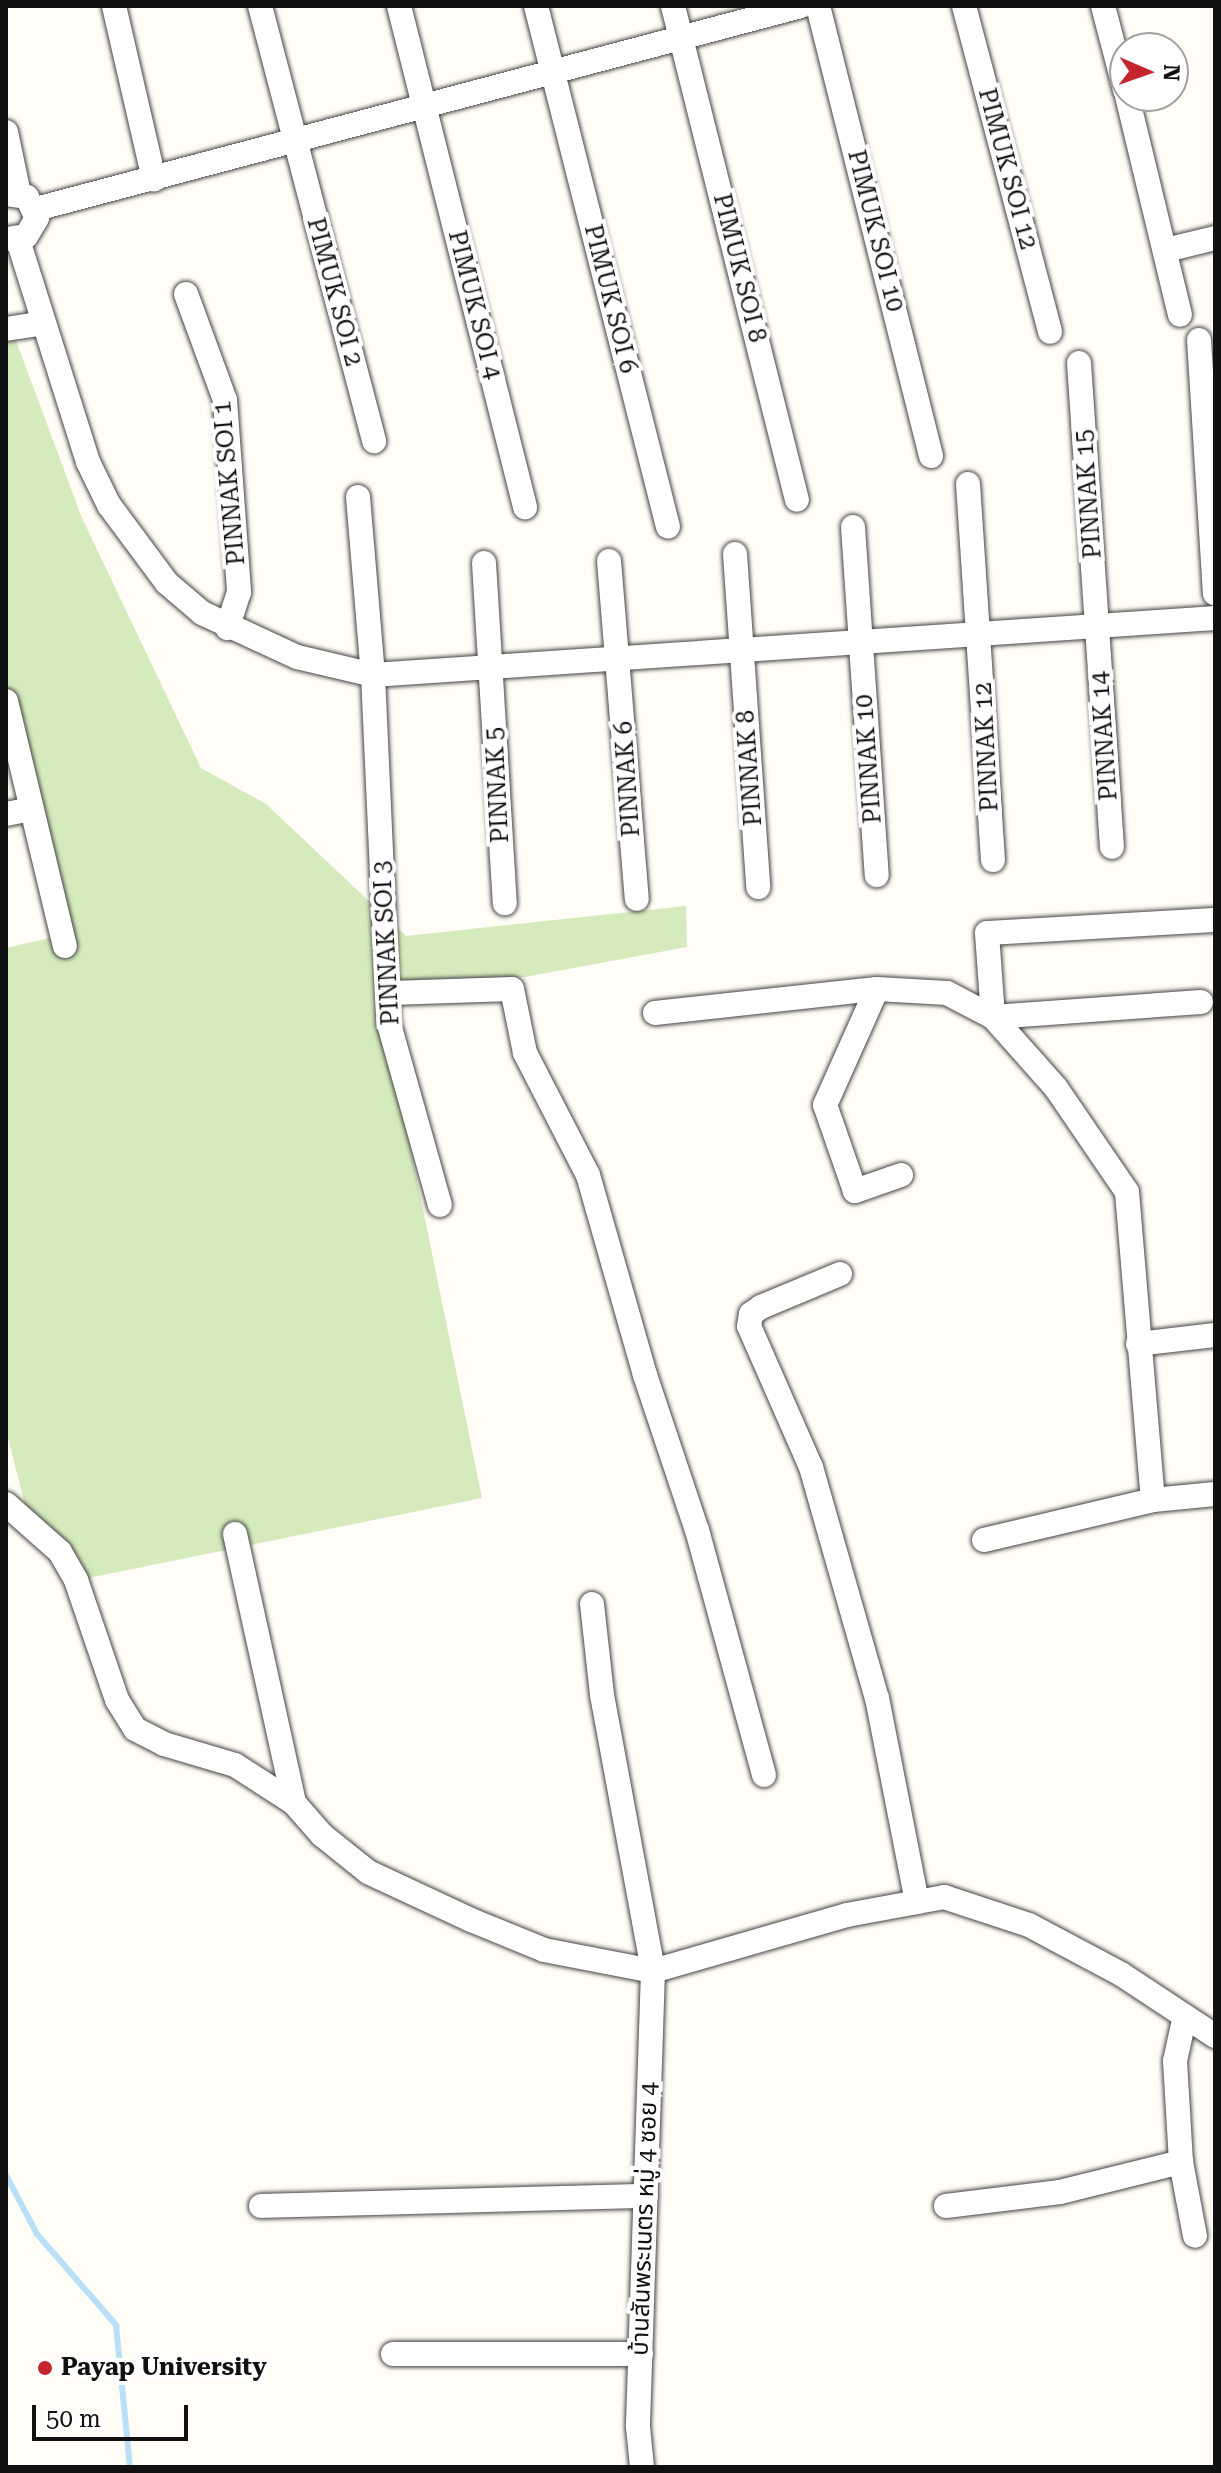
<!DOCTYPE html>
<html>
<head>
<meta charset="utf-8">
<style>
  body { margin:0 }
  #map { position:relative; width:1221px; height:2473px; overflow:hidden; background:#fffdf5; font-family:"Roboto Serif","Noto Sans Thai",serif }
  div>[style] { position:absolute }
  .green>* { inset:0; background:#d5ebbd }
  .stream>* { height:6px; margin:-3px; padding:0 3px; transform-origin:3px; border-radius:3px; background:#b9e0f7 }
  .roads { filter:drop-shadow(0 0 2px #444) drop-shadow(0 0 2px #444) }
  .minor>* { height:24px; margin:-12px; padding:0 12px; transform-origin:12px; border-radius:12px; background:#fff }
  .dots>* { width:22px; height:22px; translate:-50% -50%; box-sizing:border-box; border:4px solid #fff; border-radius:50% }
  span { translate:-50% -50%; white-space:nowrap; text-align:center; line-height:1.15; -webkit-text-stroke:8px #fff; paint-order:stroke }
  .street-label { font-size:24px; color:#111 }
  .poi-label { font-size:24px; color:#111; font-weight:700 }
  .left { translate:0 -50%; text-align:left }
  .frame { position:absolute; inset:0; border:8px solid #111; pointer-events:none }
  .north { position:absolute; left:1109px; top:32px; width:80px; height:80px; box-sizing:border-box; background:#fff; border:2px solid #a0a0a0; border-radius:50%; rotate:92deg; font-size:22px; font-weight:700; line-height:32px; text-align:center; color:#111 }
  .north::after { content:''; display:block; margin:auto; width:28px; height:36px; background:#c4262e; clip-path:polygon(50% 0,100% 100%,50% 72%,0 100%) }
  .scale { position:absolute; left:32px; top:2405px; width:156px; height:36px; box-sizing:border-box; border:4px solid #111; border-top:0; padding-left:10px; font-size:24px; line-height:28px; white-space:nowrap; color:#111; -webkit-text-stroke:6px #fff; paint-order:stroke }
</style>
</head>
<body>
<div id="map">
  <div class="green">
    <i style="clip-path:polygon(6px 338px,15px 338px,82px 518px,201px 768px,266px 804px,406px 936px,686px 906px,687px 947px,525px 977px,377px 984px,482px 1498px,83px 1579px,27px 1513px,6px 1430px,6px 948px,54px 937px,6px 730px)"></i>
  </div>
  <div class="stream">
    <i style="left:6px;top:2175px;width:67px;rotate:62.3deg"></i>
    <i style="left:37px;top:2234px;width:121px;rotate:49deg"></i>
    <i style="left:116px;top:2325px;width:143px;rotate:84.4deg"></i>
  </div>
  <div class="roads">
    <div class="minor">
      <i style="left:114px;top:6px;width:178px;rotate:77deg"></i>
      <i style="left:260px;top:6px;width:450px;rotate:75.3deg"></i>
      <i style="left:399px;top:6px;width:517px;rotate:75.88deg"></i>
      <i style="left:536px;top:6px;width:537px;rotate:75.78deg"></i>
      <i style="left:673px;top:6px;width:509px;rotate:75.91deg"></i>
      <i style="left:818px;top:6px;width:464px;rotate:75.9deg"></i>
      <i style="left:964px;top:6px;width:337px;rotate:75.2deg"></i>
      <i style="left:1103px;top:6px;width:87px;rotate:75.3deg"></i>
      <i style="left:1127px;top:96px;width:225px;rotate:76.4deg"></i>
      <i style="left:6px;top:132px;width:63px;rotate:78.2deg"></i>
      <i style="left:6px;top:194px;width:21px;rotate:8deg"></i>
      <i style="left:27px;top:197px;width:23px;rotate:65deg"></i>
      <i style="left:37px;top:218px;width:21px;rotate:121deg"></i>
      <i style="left:26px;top:236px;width:20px;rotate:171deg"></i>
      <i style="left:36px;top:209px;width:791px;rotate:-14.86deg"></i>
      <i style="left:18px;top:240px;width:233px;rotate:72.5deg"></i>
      <i style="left:88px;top:462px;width:48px;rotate:64deg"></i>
      <i style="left:109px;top:505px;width:97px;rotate:53.4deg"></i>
      <i style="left:167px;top:583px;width:46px;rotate:40.6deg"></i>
      <i style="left:202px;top:613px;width:105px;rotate:24.9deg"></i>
      <i style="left:297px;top:657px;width:78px;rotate:13.3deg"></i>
      <i style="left:373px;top:675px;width:844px;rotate:-3.87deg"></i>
      <i style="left:1166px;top:250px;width:50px;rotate:-13.8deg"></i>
      <i style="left:186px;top:294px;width:113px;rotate:69.8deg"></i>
      <i style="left:225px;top:400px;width:193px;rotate:85.8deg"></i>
      <i style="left:239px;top:592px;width:38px;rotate:108deg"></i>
      <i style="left:6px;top:329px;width:38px;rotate:-9deg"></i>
      <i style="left:1199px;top:340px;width:254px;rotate:86.4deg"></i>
      <i style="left:1079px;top:363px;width:485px;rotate:86.1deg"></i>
      <i style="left:968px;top:484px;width:377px;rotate:86.2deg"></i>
      <i style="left:358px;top:497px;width:179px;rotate:85.2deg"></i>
      <i style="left:373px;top:675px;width:349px;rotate:87.4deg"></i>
      <i style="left:389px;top:1024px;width:188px;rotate:74.3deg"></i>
      <i style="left:853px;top:527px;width:349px;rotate:86.1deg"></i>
      <i style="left:735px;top:554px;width:334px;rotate:86deg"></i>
      <i style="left:609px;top:561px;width:339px;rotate:85.3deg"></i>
      <i style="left:484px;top:563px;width:341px;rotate:86.5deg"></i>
      <i style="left:6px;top:701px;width:252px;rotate:76.5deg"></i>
      <i style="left:6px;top:814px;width:26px;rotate:-11deg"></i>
      <i style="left:390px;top:993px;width:122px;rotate:-1.9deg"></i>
      <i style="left:512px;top:989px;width:65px;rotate:78.5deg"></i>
      <i style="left:525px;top:1053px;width:137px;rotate:62.7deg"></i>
      <i style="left:588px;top:1175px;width:208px;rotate:74.1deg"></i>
      <i style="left:645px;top:1375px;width:163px;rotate:71.5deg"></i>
      <i style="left:697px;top:1530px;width:254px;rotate:74.7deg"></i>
      <i style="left:1201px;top:1002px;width:209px;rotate:175.9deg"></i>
      <i style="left:993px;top:1017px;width:84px;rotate:-94.1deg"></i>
      <i style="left:987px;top:933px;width:228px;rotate:-3.3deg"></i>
      <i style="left:655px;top:1013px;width:223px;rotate:-6.2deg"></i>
      <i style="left:901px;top:1175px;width:49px;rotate:160.8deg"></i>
      <i style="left:855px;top:1191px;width:91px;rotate:-109.2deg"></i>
      <i style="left:825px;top:1105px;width:127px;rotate:-65.9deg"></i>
      <i style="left:877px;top:989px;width:70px;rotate:3.3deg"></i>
      <i style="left:947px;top:993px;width:52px;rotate:27.6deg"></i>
      <i style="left:993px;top:1017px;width:95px;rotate:48.4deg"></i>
      <i style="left:1056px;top:1088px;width:126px;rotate:55.7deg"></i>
      <i style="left:1127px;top:1192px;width:309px;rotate:85.2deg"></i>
      <i style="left:840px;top:1274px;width:86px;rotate:157.3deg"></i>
      <i style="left:761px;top:1307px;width:12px;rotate:145deg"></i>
      <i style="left:751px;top:1314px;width:12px;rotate:99deg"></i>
      <i style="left:749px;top:1326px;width:154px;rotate:66.3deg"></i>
      <i style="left:811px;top:1467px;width:240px;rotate:74.1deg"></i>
      <i style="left:877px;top:1698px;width:208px;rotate:78.9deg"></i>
      <i style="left:1138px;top:1344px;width:78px;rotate:-6.7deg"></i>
      <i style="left:6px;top:1504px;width:72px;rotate:41.6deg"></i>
      <i style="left:60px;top:1552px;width:32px;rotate:60deg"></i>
      <i style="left:76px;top:1580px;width:127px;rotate:71.1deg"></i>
      <i style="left:117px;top:1700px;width:34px;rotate:58deg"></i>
      <i style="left:135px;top:1729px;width:33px;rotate:27deg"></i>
      <i style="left:164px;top:1744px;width:74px;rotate:16.5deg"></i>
      <i style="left:235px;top:1765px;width:70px;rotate:32.8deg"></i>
      <i style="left:294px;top:1803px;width:43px;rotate:48.8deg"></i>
      <i style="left:322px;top:1835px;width:59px;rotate:38.8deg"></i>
      <i style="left:368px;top:1872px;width:114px;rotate:25deg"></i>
      <i style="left:471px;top:1920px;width:79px;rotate:22.3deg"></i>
      <i style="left:544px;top:1950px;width:111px;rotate:10.9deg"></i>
      <i style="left:653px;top:1971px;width:202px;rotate:-16.1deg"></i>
      <i style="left:847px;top:1915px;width:99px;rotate:-10.5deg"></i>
      <i style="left:944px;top:1897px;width:89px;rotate:18.2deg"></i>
      <i style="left:1029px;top:1925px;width:104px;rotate:28deg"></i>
      <i style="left:1121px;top:1974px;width:113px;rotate:33.4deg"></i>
      <i style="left:235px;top:1534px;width:275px;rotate:77.6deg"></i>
      <i style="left:984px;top:1540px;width:174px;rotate:-13.3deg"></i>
      <i style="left:1153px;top:1500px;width:62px;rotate:-5.5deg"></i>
      <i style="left:592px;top:1604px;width:92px;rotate:83.7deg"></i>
      <i style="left:602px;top:1695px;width:281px;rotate:79.5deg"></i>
      <i style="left:653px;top:1971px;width:456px;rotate:91.9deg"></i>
      <i style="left:638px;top:2427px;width:40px;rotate:84.3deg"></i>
      <i style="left:1184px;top:2020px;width:42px;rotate:102.4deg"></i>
      <i style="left:1175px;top:2061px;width:101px;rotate:86.6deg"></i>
      <i style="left:1181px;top:2162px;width:75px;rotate:79.3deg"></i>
      <i style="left:261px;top:2206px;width:385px;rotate:-1.5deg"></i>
      <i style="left:946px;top:2206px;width:115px;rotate:-7deg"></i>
      <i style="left:1060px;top:2192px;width:125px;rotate:-13.9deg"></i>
      <i style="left:393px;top:2354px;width:248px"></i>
    </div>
  </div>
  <div class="dots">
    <i style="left:45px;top:2368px;background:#c4262e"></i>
  </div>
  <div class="street-label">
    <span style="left:1007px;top:169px;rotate:75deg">PIMUK SOI 12</span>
    <span style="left:875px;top:231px;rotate:76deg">PIMUK SOI 10</span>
    <span style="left:739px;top:268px;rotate:76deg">PIMUK SOI 8</span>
    <span style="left:334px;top:292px;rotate:75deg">PIMUK SOI 2</span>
    <span style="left:610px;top:299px;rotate:76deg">PIMUK SOI 6</span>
    <span style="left:474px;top:305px;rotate:76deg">PIMUK SOI 4</span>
    <span style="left:230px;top:483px;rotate:-95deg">PINNAK SOI 1</span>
    <span style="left:1089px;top:494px;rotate:-94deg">PINNAK 15</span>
    <span style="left:1105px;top:736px;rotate:-94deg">PINNAK 14</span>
    <span style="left:987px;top:747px;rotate:-93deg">PINNAK 12</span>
    <span style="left:869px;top:759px;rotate:-94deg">PINNAK 10</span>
    <span style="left:750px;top:768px;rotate:-94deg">PINNAK 8</span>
    <span style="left:628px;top:779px;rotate:-94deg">PINNAK 6</span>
    <span style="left:498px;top:785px;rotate:-93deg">PINNAK 5</span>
    <span style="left:387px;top:943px;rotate:-93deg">PINNAK SOI 3</span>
    <span style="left:645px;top:2219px;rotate:-88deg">บ้านสันพระเนตร หมู่ 4 ซอย 4</span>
  </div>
  <div class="poi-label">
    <span class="left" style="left:61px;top:2368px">Payap University</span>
  </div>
  <div class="frame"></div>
  <div class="north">N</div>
  <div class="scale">50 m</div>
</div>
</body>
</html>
